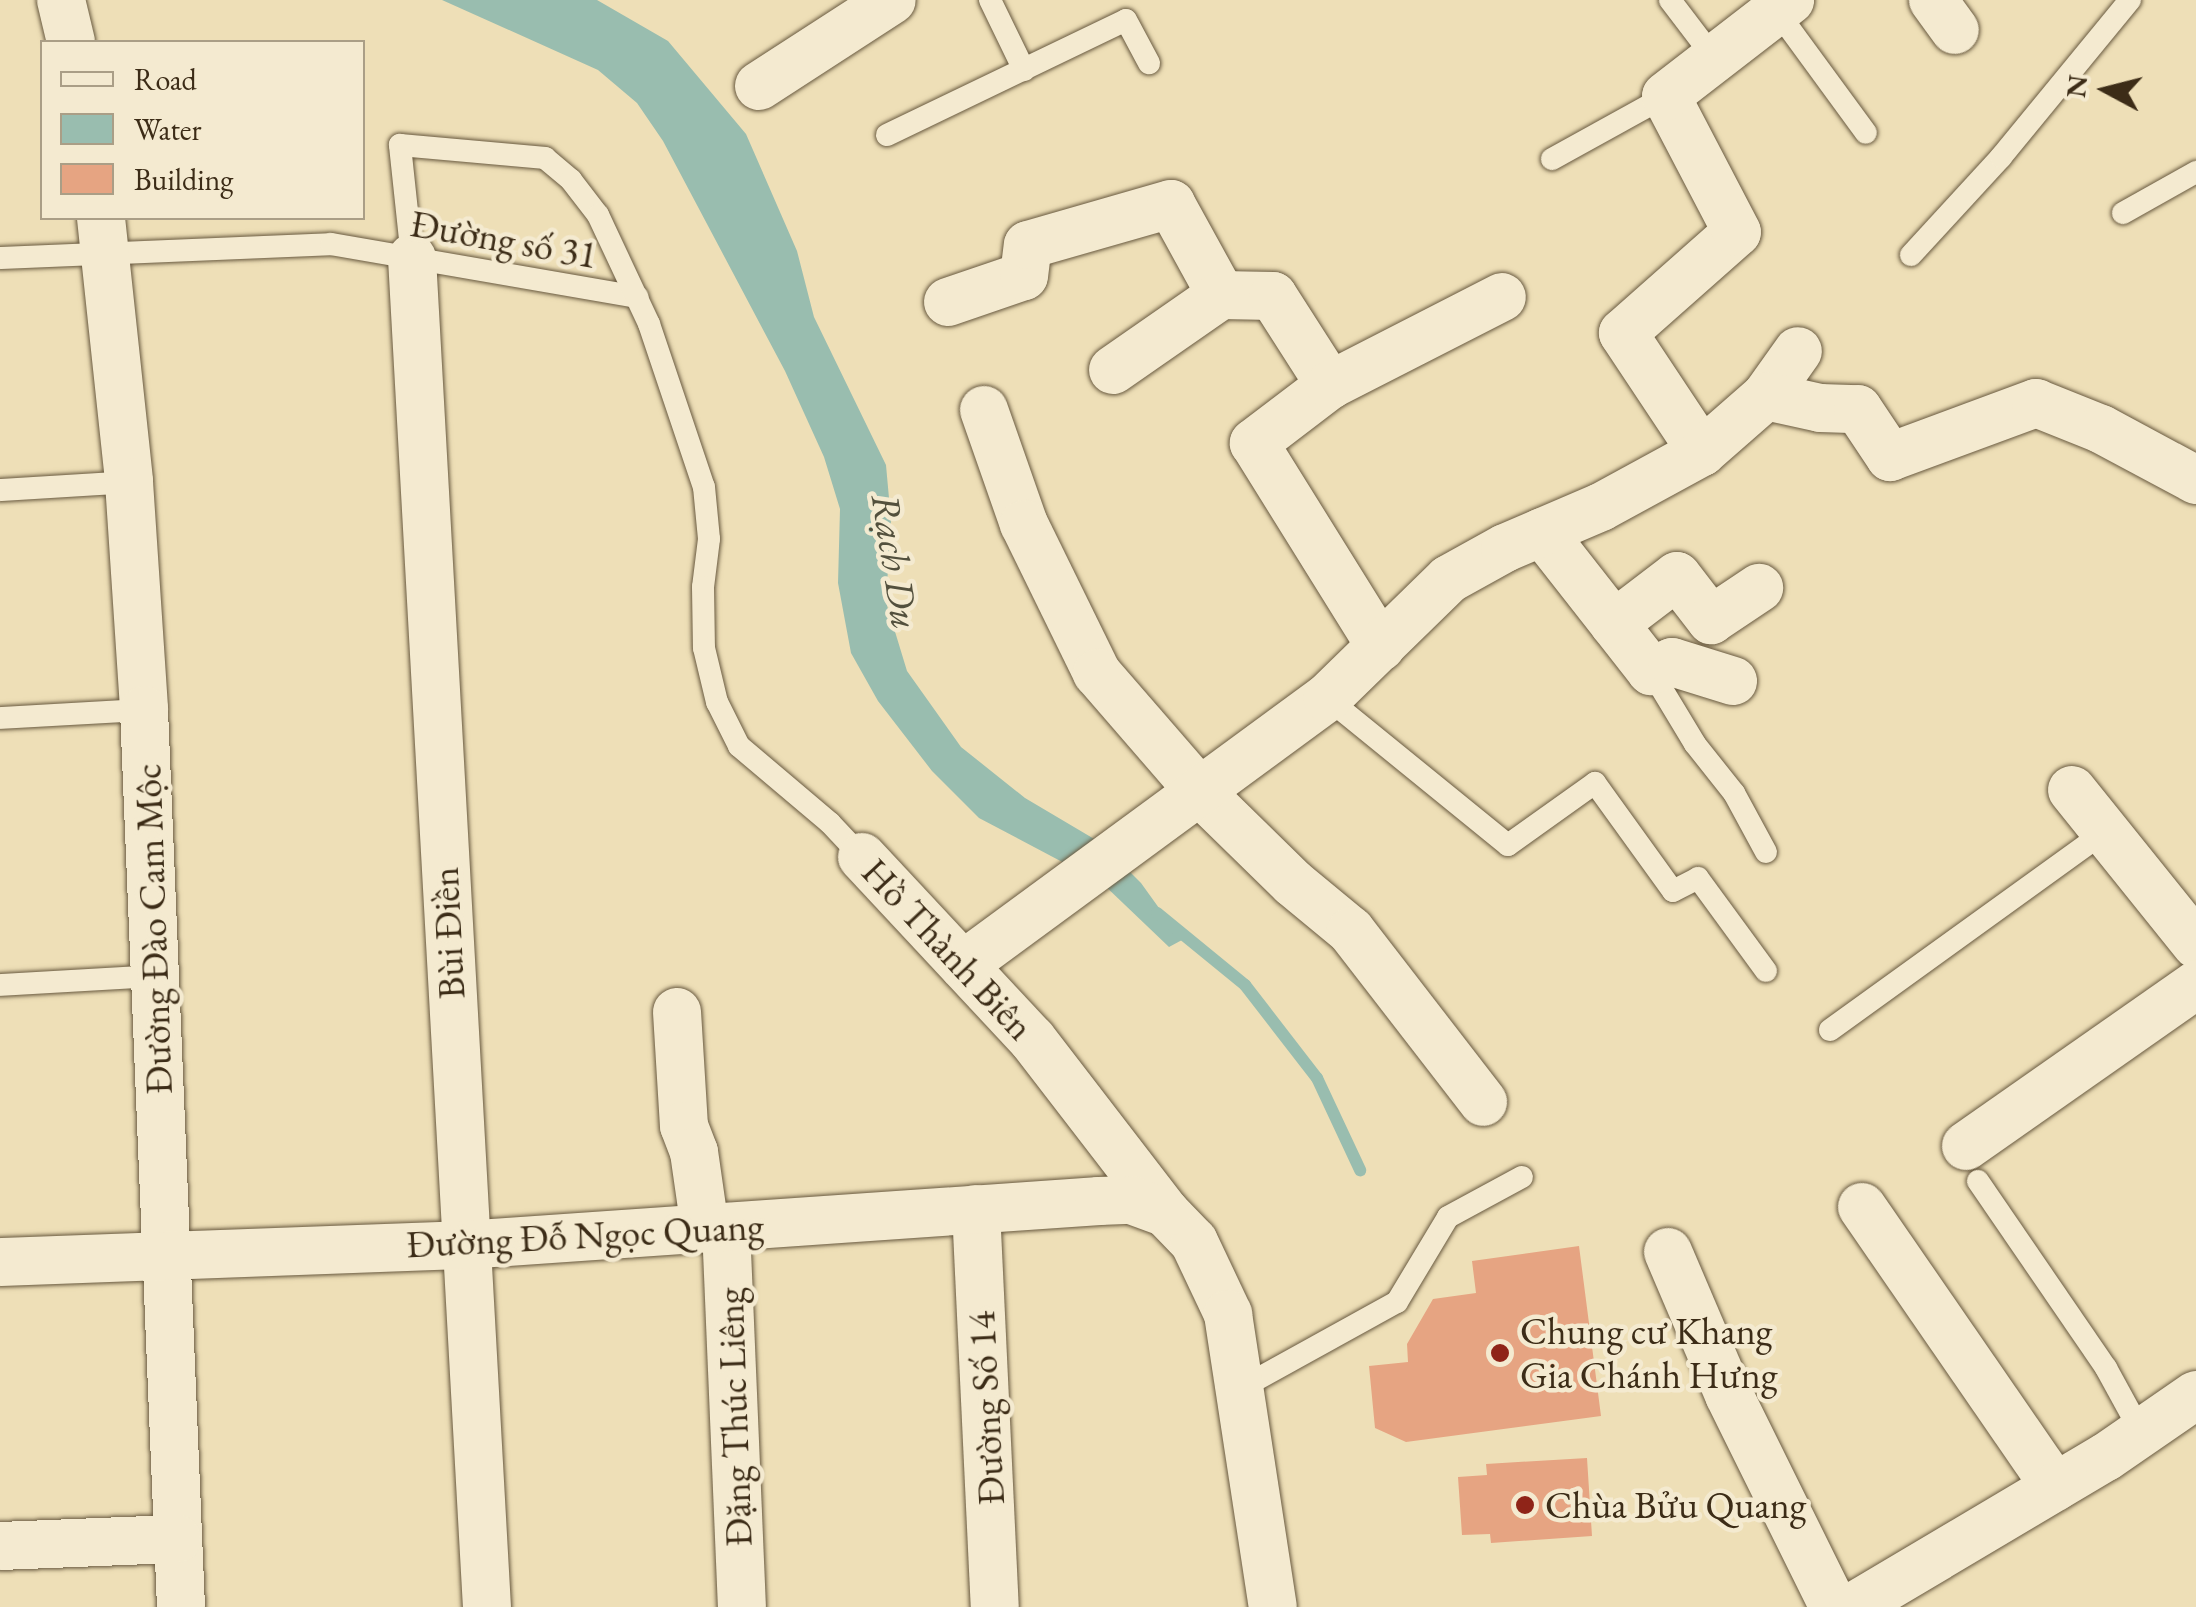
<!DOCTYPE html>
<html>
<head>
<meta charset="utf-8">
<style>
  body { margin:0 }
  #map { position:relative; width:2196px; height:1607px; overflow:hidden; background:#eedfb7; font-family:"EB Garamond",serif }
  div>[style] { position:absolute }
  .water>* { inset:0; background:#99bdaf }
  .stream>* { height:12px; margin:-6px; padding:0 6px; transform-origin:6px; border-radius:6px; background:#99bdaf }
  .building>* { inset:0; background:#e6a482 }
  .roads { filter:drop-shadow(0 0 2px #68593f) drop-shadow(0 0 2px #68593f) }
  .service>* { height:22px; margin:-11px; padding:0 11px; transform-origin:11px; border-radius:11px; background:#f4ead0 }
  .minor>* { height:48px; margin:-24px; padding:0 24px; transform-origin:24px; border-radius:24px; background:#f4ead0 }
  .dots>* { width:28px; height:28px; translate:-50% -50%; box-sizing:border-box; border:5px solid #f4ead0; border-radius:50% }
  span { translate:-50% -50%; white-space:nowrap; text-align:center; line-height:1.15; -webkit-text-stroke:9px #f4ead0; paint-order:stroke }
  .street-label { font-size:38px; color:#3c2c17 }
  .poi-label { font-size:38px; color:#3c2c17 }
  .left { translate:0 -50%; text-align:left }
  .water-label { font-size:40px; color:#53503d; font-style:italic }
  .legend { position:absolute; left:40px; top:40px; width:325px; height:180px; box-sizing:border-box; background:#f4ead0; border:2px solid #aa9e86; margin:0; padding:12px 18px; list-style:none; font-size:30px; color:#3c2c17 }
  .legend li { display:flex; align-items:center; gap:20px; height:50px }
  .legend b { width:50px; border:2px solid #aa9e86 }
  .north { position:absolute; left:2056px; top:40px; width:100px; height:100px; -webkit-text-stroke:8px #f4ead0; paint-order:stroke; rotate:277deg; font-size:28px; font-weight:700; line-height:40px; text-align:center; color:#3c2c17 }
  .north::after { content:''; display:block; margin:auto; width:35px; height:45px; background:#3c2c17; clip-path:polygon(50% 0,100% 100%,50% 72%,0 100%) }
</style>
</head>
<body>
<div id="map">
  <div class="water">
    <i style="clip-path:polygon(442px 0,597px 0,668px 41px,746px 134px,797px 251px,814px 317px,886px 465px,891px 520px,886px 602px,907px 671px,961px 747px,1025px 798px,1101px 843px,1141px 883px,1182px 940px,1169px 947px,1102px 883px,979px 818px,932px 771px,878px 701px,851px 653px,838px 583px,840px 509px,824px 457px,785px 371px,663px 141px,637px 103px,598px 70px)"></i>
  </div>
  <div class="stream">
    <i style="left:1157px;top:913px;width:114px;rotate:39.3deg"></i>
    <i style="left:1245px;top:985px;width:118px;rotate:52.3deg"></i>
    <i style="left:1317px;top:1078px;width:102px;rotate:64.9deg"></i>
  </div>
  <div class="building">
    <i style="clip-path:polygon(1579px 1246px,1601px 1416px,1406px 1442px,1375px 1428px,1369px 1366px,1408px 1362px,1407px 1344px,1433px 1299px,1476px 1293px,1472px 1261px)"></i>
    <i style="clip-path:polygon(1587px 1458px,1592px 1536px,1491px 1543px,1490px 1534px,1462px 1535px,1458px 1477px,1487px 1475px,1486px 1464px)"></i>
  </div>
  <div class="roads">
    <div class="service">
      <i style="left:990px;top:0;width:78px;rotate:64.1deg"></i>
      <i style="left:1670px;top:0;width:74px;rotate:52.7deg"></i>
      <i style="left:1776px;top:10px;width:152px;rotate:53.8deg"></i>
      <i style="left:887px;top:135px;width:265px;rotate:-25.7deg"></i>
      <i style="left:1126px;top:20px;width:49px;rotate:61.9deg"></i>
      <i style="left:1552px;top:159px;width:130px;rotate:-28.9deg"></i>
      <i style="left:2123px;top:213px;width:84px;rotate:-29.3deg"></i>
      <i style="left:1911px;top:255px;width:133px;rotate:-47.4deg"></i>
      <i style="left:2001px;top:157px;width:203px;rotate:-50.6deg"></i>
      <i style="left:0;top:258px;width:331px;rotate:-2.4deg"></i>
      <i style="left:331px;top:244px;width:311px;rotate:9.8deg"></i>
      <i style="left:412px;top:258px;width:114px;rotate:-96.1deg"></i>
      <i style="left:400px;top:145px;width:146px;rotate:5.1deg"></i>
      <i style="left:545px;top:158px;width:34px;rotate:40deg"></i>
      <i style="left:571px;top:180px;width:44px;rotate:52.4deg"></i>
      <i style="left:598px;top:215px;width:120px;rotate:64.9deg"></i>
      <i style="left:649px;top:324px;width:172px;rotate:71.4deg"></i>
      <i style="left:704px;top:487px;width:52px;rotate:84.5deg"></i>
      <i style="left:709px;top:539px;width:48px;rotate:97.1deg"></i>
      <i style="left:703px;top:587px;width:61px;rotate:89.1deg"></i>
      <i style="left:704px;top:648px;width:56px;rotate:76.5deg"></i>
      <i style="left:717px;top:702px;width:49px;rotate:63.4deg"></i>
      <i style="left:739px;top:746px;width:119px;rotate:40.2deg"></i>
      <i style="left:830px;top:823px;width:47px;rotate:46.7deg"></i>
      <i style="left:0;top:490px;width:129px;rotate:-3.5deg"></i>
      <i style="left:1651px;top:671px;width:85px;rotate:58.9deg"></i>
      <i style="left:1695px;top:744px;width:63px;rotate:51.5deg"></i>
      <i style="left:1734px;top:793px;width:67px;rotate:61.5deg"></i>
      <i style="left:1327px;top:698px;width:233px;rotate:39.1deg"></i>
      <i style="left:1508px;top:845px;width:107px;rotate:-35.5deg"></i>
      <i style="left:1595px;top:783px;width:133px;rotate:54.2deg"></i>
      <i style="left:1673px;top:891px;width:28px;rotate:-27deg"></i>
      <i style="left:1698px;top:878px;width:115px;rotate:53.8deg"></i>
      <i style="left:0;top:718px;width:144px;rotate:-3.2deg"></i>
      <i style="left:0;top:985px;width:156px;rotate:-3.3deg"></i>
      <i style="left:1830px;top:1030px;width:339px;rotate:-35.8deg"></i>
      <i style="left:1978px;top:1181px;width:227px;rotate:55.6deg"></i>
      <i style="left:2106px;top:1368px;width:73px;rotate:61.3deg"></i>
      <i style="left:1241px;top:1388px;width:178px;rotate:-28.9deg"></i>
      <i style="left:1397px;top:1302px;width:99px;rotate:-59deg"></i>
      <i style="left:1448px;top:1217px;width:84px;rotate:-28.4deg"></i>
    </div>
    <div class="minor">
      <i style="left:61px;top:0;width:43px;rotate:76.6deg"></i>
      <i style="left:1933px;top:0;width:37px;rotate:54deg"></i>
      <i style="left:759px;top:86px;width:158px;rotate:-32.9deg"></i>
      <i style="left:101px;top:218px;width:265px;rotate:83.9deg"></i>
      <i style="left:129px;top:482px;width:228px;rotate:86.2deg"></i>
      <i style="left:144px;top:710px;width:898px;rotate:87.64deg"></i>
      <i style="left:412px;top:258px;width:1351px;rotate:86.82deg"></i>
      <i style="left:948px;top:302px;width:80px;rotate:-18.9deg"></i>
      <i style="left:1024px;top:276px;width:31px;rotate:-83deg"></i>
      <i style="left:1028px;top:245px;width:149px;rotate:-16deg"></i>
      <i style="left:1171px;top:204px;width:104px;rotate:61.2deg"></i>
      <i style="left:1221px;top:295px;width:52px;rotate:1.1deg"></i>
      <i style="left:1273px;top:296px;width:106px;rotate:57.4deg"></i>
      <i style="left:1330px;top:385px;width:96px;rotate:142.7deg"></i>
      <i style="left:1254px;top:443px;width:240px;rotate:58.1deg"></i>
      <i style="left:1113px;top:370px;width:131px;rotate:-34.8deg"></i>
      <i style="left:1330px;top:385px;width:193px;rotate:-27.1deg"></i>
      <i style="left:1766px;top:396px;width:55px;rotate:-54.6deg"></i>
      <i style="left:984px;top:410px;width:121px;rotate:70.7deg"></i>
      <i style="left:1024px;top:524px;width:166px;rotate:63.9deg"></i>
      <i style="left:1097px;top:673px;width:157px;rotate:49.1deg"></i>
      <i style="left:1200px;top:792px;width:130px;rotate:44.4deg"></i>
      <i style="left:1293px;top:883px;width:75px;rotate:39.6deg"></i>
      <i style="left:1351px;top:931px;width:216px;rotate:52.3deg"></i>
      <i style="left:1702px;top:452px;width:143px;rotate:-123.6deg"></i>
      <i style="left:1623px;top:333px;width:152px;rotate:-41.5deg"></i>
      <i style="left:1737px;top:232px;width:153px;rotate:-117.6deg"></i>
      <i style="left:1666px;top:96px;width:157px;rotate:-37.7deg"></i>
      <i style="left:1542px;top:532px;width:177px;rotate:51.9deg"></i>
      <i style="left:1651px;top:671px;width:23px;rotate:-23deg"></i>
      <i style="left:1672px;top:662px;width:64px;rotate:17.3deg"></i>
      <i style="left:1614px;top:624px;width:79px;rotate:-37.3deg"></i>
      <i style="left:1677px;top:576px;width:56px;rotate:52.3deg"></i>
      <i style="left:1711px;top:620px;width:58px;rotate:-33.7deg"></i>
      <i style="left:2072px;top:790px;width:198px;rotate:51.2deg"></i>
      <i style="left:862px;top:857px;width:249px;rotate:47deg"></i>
      <i style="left:1032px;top:1039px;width:220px;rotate:52.4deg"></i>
      <i style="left:1166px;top:1213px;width:40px;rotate:46deg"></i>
      <i style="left:1194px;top:1242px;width:80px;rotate:64.7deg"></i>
      <i style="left:1228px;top:1314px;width:296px;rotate:81.3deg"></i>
      <i style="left:963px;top:965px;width:451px;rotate:-36.3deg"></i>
      <i style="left:1327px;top:698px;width:170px;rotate:-44.3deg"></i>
      <i style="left:1449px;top:579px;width:64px;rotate:-29deg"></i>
      <i style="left:1505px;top:548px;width:104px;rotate:-23.1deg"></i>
      <i style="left:1601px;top:507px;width:115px;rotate:-28.6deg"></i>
      <i style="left:1702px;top:452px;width:85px;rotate:-41.2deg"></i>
      <i style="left:1766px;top:396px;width:55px;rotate:12.5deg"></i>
      <i style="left:1820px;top:408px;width:38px;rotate:2deg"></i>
      <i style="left:1858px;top:409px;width:58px;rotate:56.3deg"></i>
      <i style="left:1890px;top:457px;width:156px;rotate:-20.3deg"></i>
      <i style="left:2036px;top:403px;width:70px;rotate:21.8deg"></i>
      <i style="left:2101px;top:429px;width:108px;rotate:28.2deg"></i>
      <i style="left:677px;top:1012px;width:114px;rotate:86.5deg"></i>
      <i style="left:684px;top:1126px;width:28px;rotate:69deg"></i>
      <i style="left:694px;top:1152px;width:77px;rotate:81.8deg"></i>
      <i style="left:1966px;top:1146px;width:281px;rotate:-35deg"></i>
      <i style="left:1862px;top:1207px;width:340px;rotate:55.4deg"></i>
      <i style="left:976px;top:1209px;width:398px;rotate:87.3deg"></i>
      <i style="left:726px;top:1227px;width:380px;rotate:87.6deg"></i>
      <i style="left:1668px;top:1252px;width:155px;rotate:66.9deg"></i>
      <i style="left:1729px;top:1395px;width:237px;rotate:63.7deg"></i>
      <i style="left:0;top:1262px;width:464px;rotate:-2.1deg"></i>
      <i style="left:464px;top:1245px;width:637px;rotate:-3.96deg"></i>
      <i style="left:1099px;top:1201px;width:32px;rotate:-2deg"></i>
      <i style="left:1131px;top:1200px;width:37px;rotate:20deg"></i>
      <i style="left:0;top:1546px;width:177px;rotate:-2.3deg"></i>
      <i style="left:1853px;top:1607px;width:294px;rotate:-30.7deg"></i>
      <i style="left:2106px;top:1457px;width:109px;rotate:-34.6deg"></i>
    </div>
  </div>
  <div class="dots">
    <i style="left:1500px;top:1353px;background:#8f2418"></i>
    <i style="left:1525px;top:1505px;background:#8f2418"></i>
  </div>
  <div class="street-label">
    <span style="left:504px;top:239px;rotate:10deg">Đường số 31</span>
    <span style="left:153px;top:929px;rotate:-92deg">Đường Đào Cam Mộc</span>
    <span style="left:448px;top:933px;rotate:-93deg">Bùi Điền</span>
    <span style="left:948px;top:949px;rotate:47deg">Hồ Thành Biên</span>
    <span style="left:585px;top:1235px;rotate:-3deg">Đường Đỗ Ngọc Quang</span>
    <span style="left:986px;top:1408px;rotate:-93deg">Đường Số 14</span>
    <span style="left:734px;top:1417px;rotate:-92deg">Đặng Thúc Liêng</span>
  </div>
  <div class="poi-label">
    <span class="left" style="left:1520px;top:1353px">Chung cư Khang<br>Gia Chánh Hưng</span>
    <span class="left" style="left:1545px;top:1505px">Chùa Bửu Quang</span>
  </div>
  <div class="water-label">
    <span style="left:896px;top:561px;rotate:81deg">Rạch Du</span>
  </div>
  <ul class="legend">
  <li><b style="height:12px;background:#f4ead0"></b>Road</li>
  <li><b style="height:28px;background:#99bdaf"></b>Water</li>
  <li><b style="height:28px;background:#e6a482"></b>Building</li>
  </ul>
  <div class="north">N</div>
</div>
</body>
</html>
